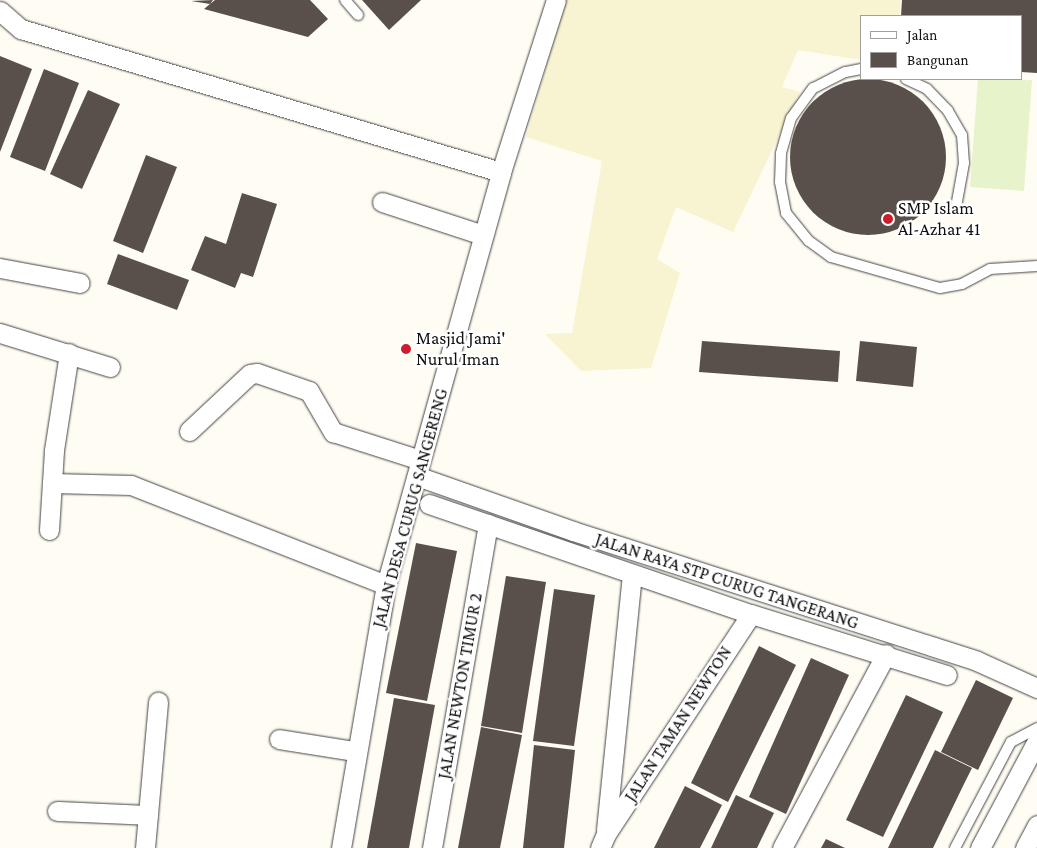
<!DOCTYPE html>
<html>
<head>
<meta charset="utf-8">
<style>
  body { margin:0 }
  #map { position:relative; width:1037px; height:848px; overflow:hidden; background:#fffcf3; font-family:"Crimson Pro",serif }
  div>[style] { position:absolute }
  .farmland>* { inset:0; background:#f8f3d0 }
  .pitch>* { inset:0; background:#e7f4cb }
  .building>* { inset:0; background:#5a504b }
  .round { border-radius:50% }
  .roads { filter:drop-shadow(0 0 1px #434343) drop-shadow(0 0 1px #434343) }
  .lane>* { height:10px; margin:-5px; padding:0 5px; transform-origin:5px; border-radius:5px; background:#fff }
  .street>* { height:19px; margin:-9.5px; padding:0 9.5px; transform-origin:9.5px; border-radius:9.5px; background:#fff }
  .dots>* { width:14px; height:14px; translate:-50% -50%; box-sizing:border-box; border:2px solid #fff; border-radius:50% }
  span { translate:-50% -50%; white-space:nowrap; text-align:center; line-height:1.15; -webkit-text-stroke:5px #fff; paint-order:stroke }
  .poi-label { font-size:18px; color:#101010 }
  .left { translate:0 -50%; text-align:left }
  .street-label { font-size:18px; color:#101010 }
  .legend { position:absolute; left:860px; top:15px; width:162px; height:65px; box-sizing:border-box; background:#fff; border:1px solid #9f9f9f; margin:0; padding:6px 9px; list-style:none; font-size:15px; color:#101010 }
  .legend li { display:flex; align-items:center; gap:10px; height:25px }
  .legend b { width:25px; border:1px solid #9f9f9f }
</style>
</head>
<body>
<div id="map">
  <div class="farmland">
    <i style="clip-path:polygon(566px 0,901px 0,899px 16px,861px 16px,861px 60px,798px 50px,782px 87px,800px 92px,733px 232px,676px 207px,657px 259px,680px 273px,651px 368px,581px 371px,545px 334px,572px 333px,602px 161px,526px 137px)"></i>
  </div>
  <div class="pitch">
    <i style="clip-path:polygon(978px 79px,1032px 80px,1024px 191px,970px 187px)"></i>
  </div>
  <div class="building">
    <i style="clip-path:polygon(213px 0,210px 4px,215px 0,310px 0,328px 19px,308px 37px,204px 9px,210px 4px,191px 1px)"></i>
    <i style="clip-path:polygon(362px 0,421px 0,389px 30px)"></i>
    <i style="clip-path:polygon(902px 0,1037px 0,1037px 73px,1021px 72px,1021px 16px,901px 16px)"></i>
    <i style="clip-path:polygon(0 56px,32px 69px,0 152px)"></i>
    <i style="clip-path:polygon(44px 69px,79px 83px,45px 171px,10px 157px)"></i>
    <i class="round" style="left:790px;top:79px;width:156px;height:156px"></i>
    <i style="clip-path:polygon(88px 90px,120px 104px,82px 189px,50px 174px)"></i>
    <i style="clip-path:polygon(146px 155px,177px 167px,143px 253px,113px 241px)"></i>
    <i style="clip-path:polygon(242px 193px,277px 204px,253px 277px,241px 273px,235px 288px,191px 270px,205px 236px,226px 244px)"></i>
    <i style="clip-path:polygon(118px 254px,189px 280px,177px 310px,107px 284px)"></i>
    <i style="clip-path:polygon(702px 341px,840px 351px,838px 382px,699px 372px)"></i>
    <i style="clip-path:polygon(860px 341px,917px 347px,913px 387px,856px 381px)"></i>
    <i style="clip-path:polygon(416px 543px,457px 551px,427px 701px,386px 693px)"></i>
    <i style="clip-path:polygon(506px 576px,546px 582px,522px 733px,481px 726px)"></i>
    <i style="clip-path:polygon(554px 589px,595px 595px,574px 746px,533px 741px)"></i>
    <i style="clip-path:polygon(759px 646px,796px 665px,728px 802px,691px 783px)"></i>
    <i style="clip-path:polygon(811px 658px,849px 675px,786px 814px,749px 797px)"></i>
    <i style="clip-path:polygon(976px 680px,1013px 698px,978px 770px,941px 752px)"></i>
    <i style="clip-path:polygon(906px 695px,943px 712px,883px 837px,846px 820px)"></i>
    <i style="clip-path:polygon(394px 698px,435px 705px,409px 848px,367px 848px)"></i>
    <i style="clip-path:polygon(481px 727px,522px 735px,500px 848px,458px 848px)"></i>
    <i style="clip-path:polygon(534px 745px,575px 750px,564px 848px,523px 848px)"></i>
    <i style="clip-path:polygon(935px 750px,972px 768px,963px 786px,933px 848px,888px 848px)"></i>
    <i style="clip-path:polygon(685px 786px,722px 805px,700px 848px,654px 848px)"></i>
    <i style="clip-path:polygon(736px 795px,774px 813px,757px 848px,711px 848px)"></i>
    <i style="clip-path:polygon(826px 839px,845px 848px,821px 848px)"></i>
  </div>
  <div class="roads">
    <div class="lane">
      <i style="left:345px;top:0;width:20px;rotate:49deg"></i>
      <i style="left:861px;top:69px;width:16px;rotate:169deg"></i>
      <i style="left:845px;top:72px;width:36px;rotate:153deg"></i>
      <i style="left:813px;top:88px;width:37px;rotate:126deg"></i>
      <i style="left:791px;top:118px;width:37px;rotate:106deg"></i>
      <i style="left:781px;top:154px;width:28px;rotate:92deg"></i>
      <i style="left:780px;top:182px;width:32px;rotate:79deg"></i>
      <i style="left:786px;top:213px;width:36px;rotate:51deg"></i>
      <i style="left:809px;top:241px;width:27px;rotate:36deg"></i>
      <i style="left:831px;top:257px;width:113px;rotate:15.9deg"></i>
      <i style="left:940px;top:288px;width:22px;rotate:-10deg"></i>
      <i style="left:962px;top:284px;width:32px;rotate:-28deg"></i>
      <i style="left:990px;top:269px;width:47px;rotate:-3.7deg"></i>
      <i style="left:906px;top:79px;width:23px;rotate:25deg"></i>
      <i style="left:927px;top:89px;width:30px;rotate:46deg"></i>
      <i style="left:948px;top:111px;width:28px;rotate:60deg"></i>
      <i style="left:962px;top:135px;width:28px;rotate:86deg"></i>
      <i style="left:964px;top:163px;width:45px;rotate:100.3deg"></i>
      <i style="left:955px;top:848px;width:120px;rotate:-62.2deg"></i>
      <i style="left:1011px;top:742px;width:30px;rotate:-28deg"></i>
    </div>
    <div class="street">
      <i style="left:0;top:11px;width:28px;rotate:41deg"></i>
      <i style="left:21px;top:29px;width:501px;rotate:16.59deg"></i>
      <i style="left:382px;top:202px;width:106px;rotate:18.1deg"></i>
      <i style="left:0;top:268px;width:81px;rotate:10.6deg"></i>
      <i style="left:0;top:333px;width:115px;rotate:17.2deg"></i>
      <i style="left:189px;top:431px;width:83px;rotate:-43.1deg"></i>
      <i style="left:250px;top:374px;width:7px;rotate:-8deg"></i>
      <i style="left:257px;top:373px;width:55px;rotate:19.1deg"></i>
      <i style="left:309px;top:391px;width:48px;rotate:59.7deg"></i>
      <i style="left:333px;top:432px;width:91px;rotate:17.8deg"></i>
      <i style="left:417px;top:476px;width:165px;rotate:19.4deg"></i>
      <i style="left:573px;top:531px;width:424px;rotate:17.8deg"></i>
      <i style="left:977px;top:661px;width:66px;rotate:24.2deg"></i>
      <i style="left:52px;top:483px;width:79px;rotate:1.5deg"></i>
      <i style="left:131px;top:485px;width:274px;rotate:21.4deg"></i>
      <i style="left:429px;top:504px;width:340px;rotate:18.9deg"></i>
      <i style="left:751px;top:614px;width:205px;rotate:17.3deg"></i>
      <i style="left:49px;top:530px;width:80px;rotate:-86.4deg"></i>
      <i style="left:54px;top:450px;width:98px;rotate:-81.2deg"></i>
      <i style="left:279px;top:739px;width:77px;rotate:9deg"></i>
      <i style="left:57px;top:811px;width:91px;rotate:2.5deg"></i>
      <i style="left:606px;top:830px;width:257px;rotate:-84.2deg"></i>
      <i style="left:145px;top:848px;width:147px;rotate:-84.9deg"></i>
      <i style="left:341px;top:848px;width:267px;rotate:-80.3deg"></i>
      <i style="left:386px;top:585px;width:429px;rotate:-74.4deg"></i>
      <i style="left:501px;top:172px;width:181px;rotate:-72.3deg"></i>
      <i style="left:432px;top:848px;width:329px;rotate:-80.2deg"></i>
      <i style="left:600px;top:848px;width:15px;rotate:-67deg"></i>
      <i style="left:606px;top:834px;width:263px;rotate:-56.6deg"></i>
      <i style="left:782px;top:848px;width:220px;rotate:-61.8deg"></i>
      <i style="left:980px;top:848px;width:121px;rotate:-62deg"></i>
      <i style="left:1025px;top:848px;width:26px;rotate:-62deg"></i>
    </div>
  </div>
  <div class="dots">
    <i style="left:888px;top:219px;background:#cb1d2b"></i>
    <i style="left:406px;top:349px;background:#cb1d2b"></i>
  </div>
  <div class="poi-label">
    <span class="left" style="left:898px;top:219px">SMP Islam<br>Al-Azhar 41</span>
    <span class="left" style="left:416px;top:349px">Masjid Jami'<br>Nurul Iman</span>
  </div>
  <div class="street-label">
    <span style="left:410px;top:508px;rotate:-75deg">JALAN DESA CURUG SANGERENG</span>
    <span style="left:727px;top:581px;rotate:18deg">JALAN RAYA STP CURUG TANGERANG</span>
    <span style="left:460px;top:686px;rotate:-80deg">JALAN NEWTON TIMUR 2</span>
    <span style="left:678px;top:724px;rotate:-57deg">JALAN TAMAN NEWTON</span>
  </div>
  <ul class="legend">
  <li><b style="height:6px;background:#fff"></b>Jalan</li>
  <li><b style="height:14px;background:#5a504b"></b>Bangunan</li>
  </ul>
</div>
</body>
</html>
